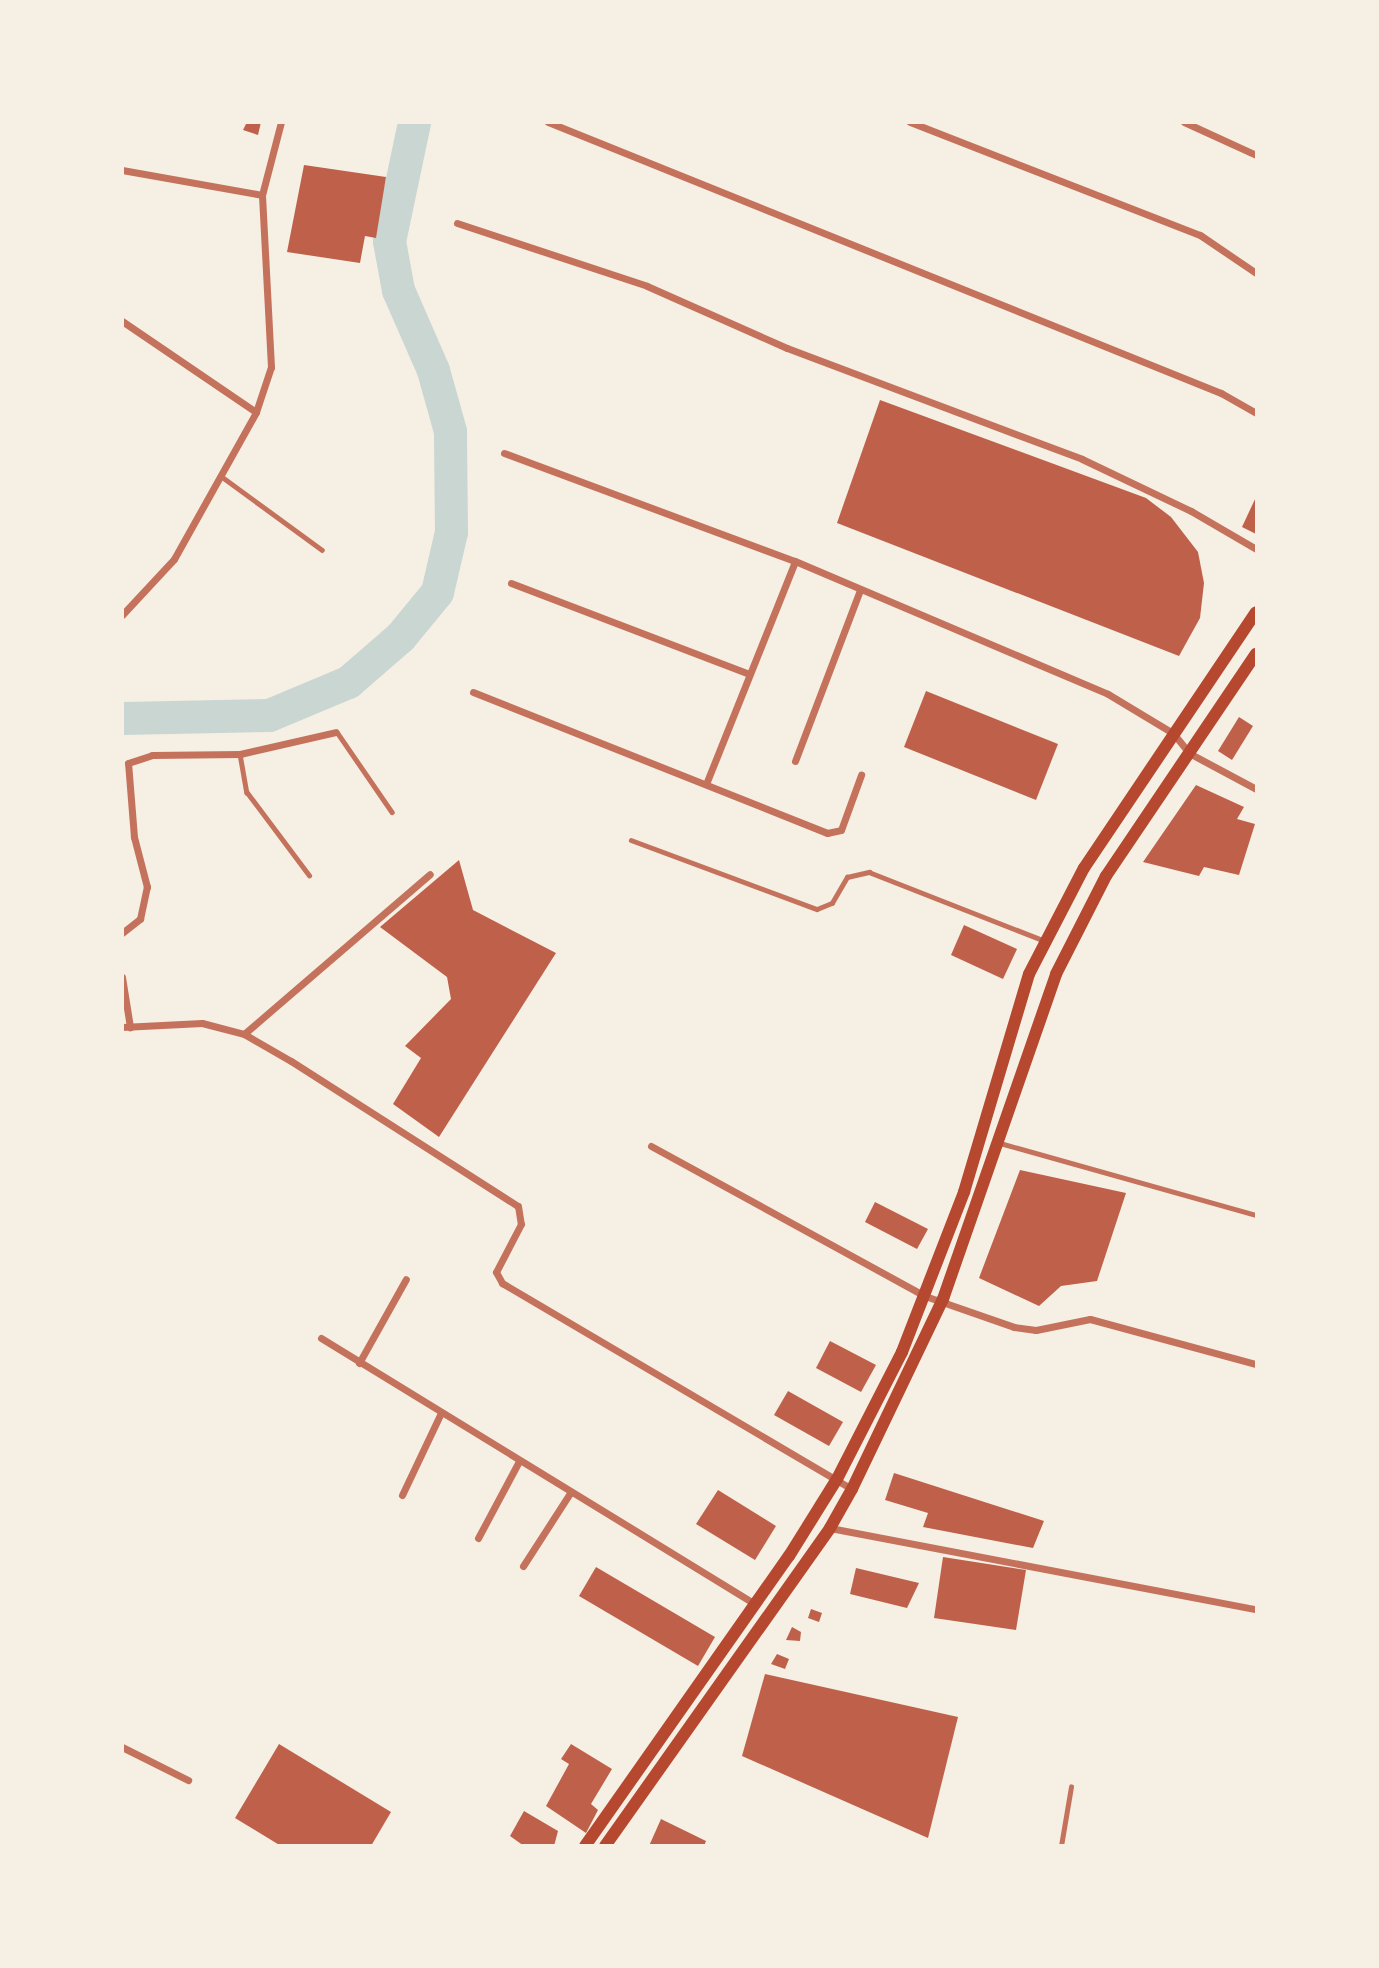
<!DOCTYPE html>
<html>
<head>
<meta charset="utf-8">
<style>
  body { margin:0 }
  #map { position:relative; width:1379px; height:1968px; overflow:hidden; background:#f6efe4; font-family:Overpass,sans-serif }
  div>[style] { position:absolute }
  .river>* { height:33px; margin:-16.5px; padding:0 16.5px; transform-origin:16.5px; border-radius:16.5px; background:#c9d6d2 }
  .building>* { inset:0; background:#bf614a }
  .service>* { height:4.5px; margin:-2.25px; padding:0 2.25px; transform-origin:2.25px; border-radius:2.25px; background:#c5725c }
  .minor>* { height:7px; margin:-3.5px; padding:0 3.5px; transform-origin:3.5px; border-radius:3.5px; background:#c5725c }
  .secondary>* { height:12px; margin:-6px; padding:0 6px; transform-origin:6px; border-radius:6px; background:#b5482f }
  span { translate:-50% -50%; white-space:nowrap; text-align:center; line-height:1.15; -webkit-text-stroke:7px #f6efe4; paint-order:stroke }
  .frame { position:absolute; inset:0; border:124px solid #f6efe4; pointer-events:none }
</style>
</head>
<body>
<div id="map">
  <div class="river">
    <i style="left:122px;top:718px;width:147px;rotate:-1.2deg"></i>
    <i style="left:269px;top:715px;width:86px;rotate:-22.7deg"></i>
    <i style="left:348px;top:682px;width:69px;rotate:-40.9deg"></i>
    <i style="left:400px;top:637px;width:58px;rotate:-50.6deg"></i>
    <i style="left:437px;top:592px;width:62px;rotate:-76.9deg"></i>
    <i style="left:451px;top:532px;width:101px;rotate:-90.6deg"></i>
    <i style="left:450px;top:431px;width:63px;rotate:-105.6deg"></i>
    <i style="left:433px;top:370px;width:87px;rotate:-113.6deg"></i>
    <i style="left:398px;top:290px;width:50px;rotate:-100.4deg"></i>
    <i style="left:389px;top:241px;width:122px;rotate:-78.1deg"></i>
  </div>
  <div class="building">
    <i style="clip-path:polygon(247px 122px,261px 122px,258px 135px,243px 130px)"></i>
    <i style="clip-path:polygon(304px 165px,386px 177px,376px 238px,365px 236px,360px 263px,287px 252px)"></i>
    <i style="clip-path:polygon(880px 400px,1146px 498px,1171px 517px,1198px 552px,1204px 583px,1200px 618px,1179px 656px,837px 523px)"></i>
    <i style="clip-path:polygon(1256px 497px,1256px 534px,1242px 527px)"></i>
    <i style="clip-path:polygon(926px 691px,1058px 744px,1036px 800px,904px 747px)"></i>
    <i style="clip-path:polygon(1239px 717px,1253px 726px,1232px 760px,1218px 751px)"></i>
    <i style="clip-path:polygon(1196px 785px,1244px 807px,1237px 819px,1255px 824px,1239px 875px,1204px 867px,1199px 876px,1143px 862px)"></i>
    <i style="clip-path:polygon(459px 860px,473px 910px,556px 953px,439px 1137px,393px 1104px,421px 1058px,405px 1046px,451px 999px,447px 977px,380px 927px)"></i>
    <i style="clip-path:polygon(964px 925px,1017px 949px,1003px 979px,951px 955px)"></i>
    <i style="clip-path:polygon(1020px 1170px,1126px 1193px,1097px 1281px,1061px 1286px,1039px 1306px,979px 1278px)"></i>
    <i style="clip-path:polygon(875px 1202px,928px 1229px,917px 1249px,865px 1222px)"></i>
    <i style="clip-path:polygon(830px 1341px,876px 1365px,861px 1392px,816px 1368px)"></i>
    <i style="clip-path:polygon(788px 1391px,843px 1422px,829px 1446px,774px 1415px)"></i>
    <i style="clip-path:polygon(894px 1473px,1044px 1521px,1033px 1548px,923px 1527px,928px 1513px,885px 1500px)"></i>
    <i style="clip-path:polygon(718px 1490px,776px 1526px,755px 1560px,696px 1524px)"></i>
    <i style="clip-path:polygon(943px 1557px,1026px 1570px,1016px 1630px,934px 1618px)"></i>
    <i style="clip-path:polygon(596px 1567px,715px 1637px,698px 1666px,579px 1596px)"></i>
    <i style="clip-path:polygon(856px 1568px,919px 1583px,907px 1608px,850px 1594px)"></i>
    <i style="clip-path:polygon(811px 1609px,822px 1613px,819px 1622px,808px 1618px)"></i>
    <i style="clip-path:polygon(792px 1627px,801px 1632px,800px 1641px,786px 1640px)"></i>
    <i style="clip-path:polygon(777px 1654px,789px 1659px,785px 1669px,771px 1664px)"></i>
    <i style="clip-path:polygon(765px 1674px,958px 1717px,928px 1838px,742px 1756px)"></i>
    <i style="clip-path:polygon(279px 1744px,391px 1812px,371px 1846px,281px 1846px,235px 1818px)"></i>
    <i style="clip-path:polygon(571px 1744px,612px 1769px,591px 1804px,598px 1810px,586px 1833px,546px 1806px,569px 1764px,561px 1759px)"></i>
    <i style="clip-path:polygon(524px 1811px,558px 1831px,554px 1846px,524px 1846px,510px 1836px)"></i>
    <i style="clip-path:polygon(661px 1819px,706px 1841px,704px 1846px,649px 1846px)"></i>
  </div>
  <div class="service">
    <i style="left:221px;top:476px;width:125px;rotate:36.2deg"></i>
    <i style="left:337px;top:732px;width:97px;rotate:55.5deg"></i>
    <i style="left:240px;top:754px;width:39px;rotate:80deg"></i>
    <i style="left:247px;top:792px;width:104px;rotate:53.2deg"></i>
    <i style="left:631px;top:840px;width:198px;rotate:20.4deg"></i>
    <i style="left:817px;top:909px;width:16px;rotate:-22deg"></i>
    <i style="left:832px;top:903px;width:30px;rotate:-60deg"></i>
    <i style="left:847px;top:877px;width:23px;rotate:-13deg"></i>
    <i style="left:869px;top:872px;width:189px;rotate:21.4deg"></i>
    <i style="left:1000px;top:1143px;width:266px;rotate:15.7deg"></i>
    <i style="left:1061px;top:1846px;width:60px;rotate:-80.4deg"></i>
  </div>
  <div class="minor">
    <i style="left:548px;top:122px;width:726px;rotate:21.93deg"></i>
    <i style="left:1221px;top:393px;width:40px;rotate:29.7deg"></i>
    <i style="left:910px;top:122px;width:311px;rotate:21.3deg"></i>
    <i style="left:1200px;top:235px;width:68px;rotate:34.2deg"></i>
    <i style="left:1184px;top:122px;width:79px;rotate:24.6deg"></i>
    <i style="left:122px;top:170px;width:142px;rotate:10.1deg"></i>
    <i style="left:457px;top:223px;width:200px;rotate:18.3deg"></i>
    <i style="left:647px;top:286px;width:153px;rotate:23.9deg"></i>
    <i style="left:787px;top:348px;width:315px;rotate:20.6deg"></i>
    <i style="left:1082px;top:459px;width:121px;rotate:25.5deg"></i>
    <i style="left:1191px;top:511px;width:75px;rotate:30.3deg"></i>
    <i style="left:122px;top:321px;width:162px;rotate:34.2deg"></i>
    <i style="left:504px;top:453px;width:310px;rotate:20.4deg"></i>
    <i style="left:795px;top:561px;width:340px;rotate:23deg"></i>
    <i style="left:1108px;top:694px;width:76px;rotate:31deg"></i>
    <i style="left:1173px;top:733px;width:26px;rotate:51deg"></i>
    <i style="left:1189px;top:753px;width:76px;rotate:28.2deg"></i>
    <i style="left:511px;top:583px;width:253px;rotate:20.9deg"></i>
    <i style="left:122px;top:615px;width:76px;rotate:-47.1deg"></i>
    <i style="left:174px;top:559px;width:168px;rotate:-60.8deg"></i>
    <i style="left:256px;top:412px;width:47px;rotate:-71.6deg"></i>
    <i style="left:271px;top:367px;width:172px;rotate:-93deg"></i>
    <i style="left:262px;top:195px;width:75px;rotate:-75.4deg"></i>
    <i style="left:473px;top:692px;width:381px;rotate:21.7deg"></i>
    <i style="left:827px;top:833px;width:14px;rotate:-12deg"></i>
    <i style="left:841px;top:830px;width:59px;rotate:-70deg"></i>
    <i style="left:795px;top:761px;width:183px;rotate:-69.2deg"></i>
    <i style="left:706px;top:784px;width:240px;rotate:-68.2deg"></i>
    <i style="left:122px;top:933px;width:23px;rotate:-38deg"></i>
    <i style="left:140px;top:919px;width:33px;rotate:-78deg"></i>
    <i style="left:147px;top:887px;width:52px;rotate:-104.6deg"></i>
    <i style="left:134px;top:837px;width:74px;rotate:-94.6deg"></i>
    <i style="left:128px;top:763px;width:25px;rotate:-18deg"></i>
    <i style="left:152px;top:755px;width:88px;rotate:-0.7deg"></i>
    <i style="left:240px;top:754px;width:98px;rotate:-12.9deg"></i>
    <i style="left:122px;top:977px;width:51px;rotate:80.9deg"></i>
    <i style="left:122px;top:1027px;width:80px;rotate:-2.9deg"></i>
    <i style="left:202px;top:1023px;width:43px;rotate:14.7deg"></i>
    <i style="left:244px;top:1034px;width:54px;rotate:29.9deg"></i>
    <i style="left:291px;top:1061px;width:269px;rotate:32.6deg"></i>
    <i style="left:518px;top:1206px;width:18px;rotate:81deg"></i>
    <i style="left:521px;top:1224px;width:54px;rotate:117.5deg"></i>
    <i style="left:496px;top:1272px;width:13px;rotate:61deg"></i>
    <i style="left:502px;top:1283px;width:406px;rotate:30.5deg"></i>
    <i style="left:244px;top:1034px;width:245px;rotate:-40.7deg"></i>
    <i style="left:651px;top:1146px;width:312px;rotate:28.7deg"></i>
    <i style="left:925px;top:1296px;width:94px;rotate:19.2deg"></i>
    <i style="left:1014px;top:1327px;width:22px;rotate:8deg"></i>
    <i style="left:1036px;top:1330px;width:55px;rotate:-11.5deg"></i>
    <i style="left:1090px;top:1319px;width:172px;rotate:15.2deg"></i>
    <i style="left:321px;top:1338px;width:509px;rotate:31.5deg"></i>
    <i style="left:359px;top:1363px;width:96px;rotate:-60.8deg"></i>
    <i style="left:402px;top:1495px;width:89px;rotate:-64.6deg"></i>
    <i style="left:830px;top:1528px;width:434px;rotate:10.8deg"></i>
    <i style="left:478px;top:1538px;width:85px;rotate:-61.9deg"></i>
    <i style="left:523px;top:1566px;width:87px;rotate:-57.2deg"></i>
    <i style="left:122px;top:1747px;width:74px;rotate:26.6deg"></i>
  </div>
  <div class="secondary">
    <i style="left:585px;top:1846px;width:355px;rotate:-54.9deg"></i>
    <i style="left:789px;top:1556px;width:91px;rotate:-58.1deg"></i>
    <i style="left:837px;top:1479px;width:143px;rotate:-62.9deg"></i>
    <i style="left:902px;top:1352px;width:172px;rotate:-68.8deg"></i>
    <i style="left:964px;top:1192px;width:227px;rotate:-73.4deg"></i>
    <i style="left:1029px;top:974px;width:119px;rotate:-62.6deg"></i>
    <i style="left:1084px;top:868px;width:308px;rotate:-56.1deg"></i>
    <i style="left:605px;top:1846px;width:390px;rotate:-54.7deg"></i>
    <i style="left:830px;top:1528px;width:45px;rotate:-60.6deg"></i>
    <i style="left:852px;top:1489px;width:211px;rotate:-64.4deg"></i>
    <i style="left:943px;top:1299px;width:344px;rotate:-70.8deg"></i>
    <i style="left:1056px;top:974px;width:110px;rotate:-63deg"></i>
    <i style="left:1106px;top:876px;width:268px;rotate:-56deg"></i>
  </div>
  <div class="frame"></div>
</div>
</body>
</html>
